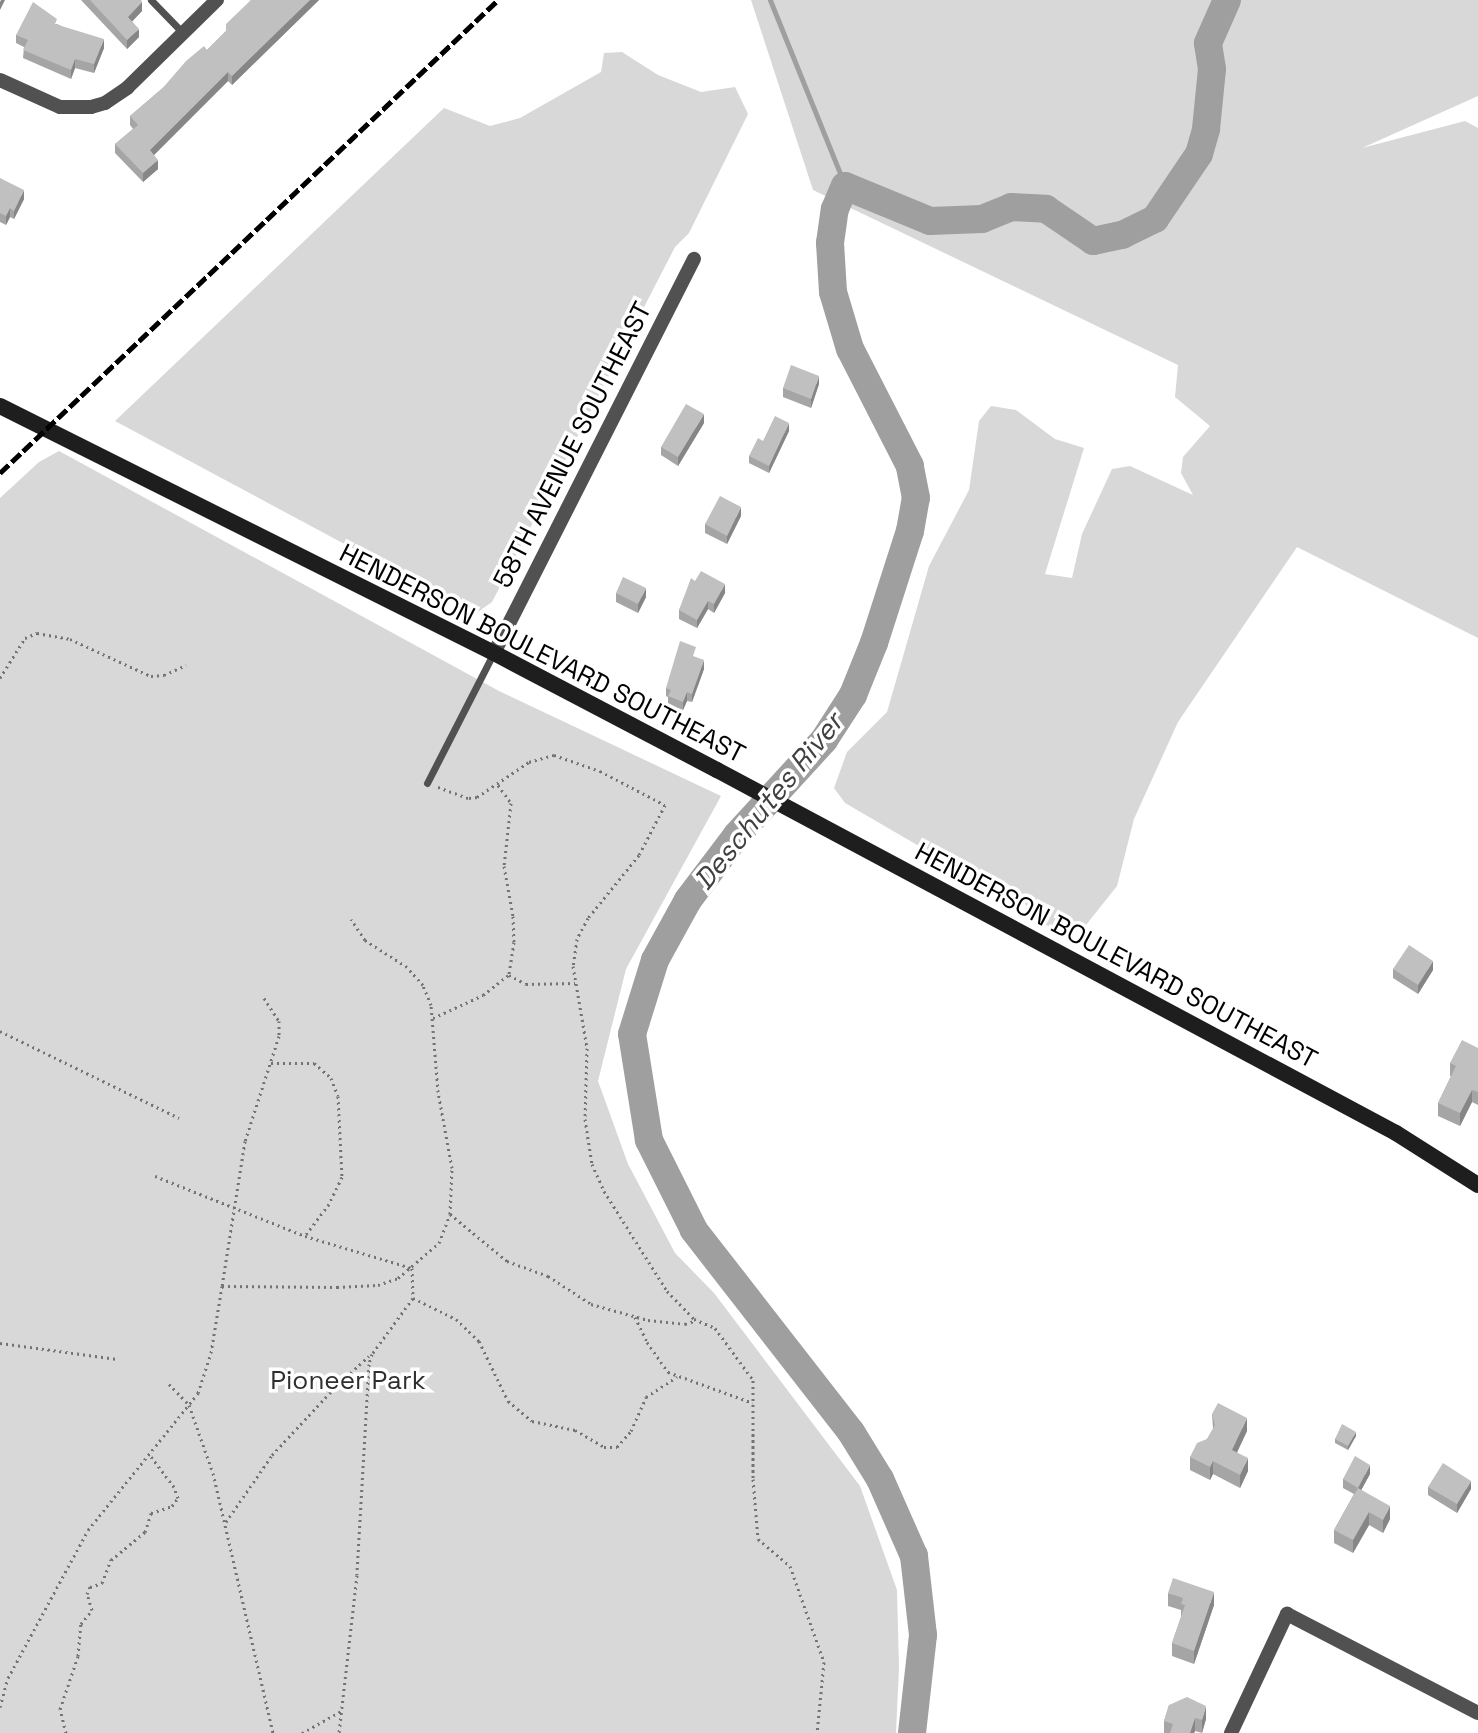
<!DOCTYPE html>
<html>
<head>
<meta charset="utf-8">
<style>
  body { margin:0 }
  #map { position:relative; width:1478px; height:1733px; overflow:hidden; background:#fff; font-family:"Space Grotesk",sans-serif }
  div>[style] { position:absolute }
  .green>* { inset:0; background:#d8d8d8 }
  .stream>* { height:5px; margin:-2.5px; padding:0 2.5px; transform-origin:2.5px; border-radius:2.5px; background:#9f9f9f }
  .river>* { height:28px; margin:-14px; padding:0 14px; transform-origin:14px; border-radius:14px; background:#9f9f9f }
  .path>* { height:3px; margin-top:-1.5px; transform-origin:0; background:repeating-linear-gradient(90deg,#737373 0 2px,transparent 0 6px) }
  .lane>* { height:7px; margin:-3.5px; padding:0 3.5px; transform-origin:3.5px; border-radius:3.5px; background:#515151 }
  .street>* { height:14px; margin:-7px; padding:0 7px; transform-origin:7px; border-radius:7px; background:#515151 }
  .secondary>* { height:16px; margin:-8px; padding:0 8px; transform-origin:8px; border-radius:8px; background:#1e1e1e }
  .rail>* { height:5px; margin-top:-2.5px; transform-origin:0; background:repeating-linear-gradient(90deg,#000 0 12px,transparent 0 16px) }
  .wall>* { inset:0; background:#a5a5a5 }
  .shaded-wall>* { inset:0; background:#868686 }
  .building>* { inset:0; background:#c0c0c0 }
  span { translate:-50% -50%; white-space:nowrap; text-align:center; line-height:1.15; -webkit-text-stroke:7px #fff; paint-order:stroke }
  .street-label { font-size:26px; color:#000 }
  .park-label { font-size:26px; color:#2f2f2f }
  .water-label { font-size:28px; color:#404040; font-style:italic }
</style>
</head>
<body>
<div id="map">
  <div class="green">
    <i style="clip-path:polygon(751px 0,1478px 0,1478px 96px,1362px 148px,1465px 121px,1478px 128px,1478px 638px,1297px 547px,1178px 722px,1134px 819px,1117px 886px,1082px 930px,1043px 925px,1008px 884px,955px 867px,845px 803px,834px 788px,847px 752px,887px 712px,929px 566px,969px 490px,979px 421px,991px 406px,1016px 410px,1055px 439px,1084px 448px,1045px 574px,1072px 578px,1082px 534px,1112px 469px,1130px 466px,1193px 495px,1181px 473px,1183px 457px,1210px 426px,1175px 397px,1178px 365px,813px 190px)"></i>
    <i style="clip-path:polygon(622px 52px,658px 75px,701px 92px,735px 87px,748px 114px,689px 233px,675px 247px,492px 602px,475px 614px,115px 421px,444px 108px,490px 126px,520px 118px,601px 72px,604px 53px)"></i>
    <i style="clip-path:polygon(59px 451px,499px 691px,721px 796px,626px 969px,598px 1081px,628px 1164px,675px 1253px,714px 1293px,860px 1486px,897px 1590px,899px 1668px,896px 1733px,0 1733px,0 498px,39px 462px)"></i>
  </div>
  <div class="stream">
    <i style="left:770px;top:0;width:201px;rotate:68deg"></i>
  </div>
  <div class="river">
    <i style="left:912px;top:1733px;width:99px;rotate:-83.6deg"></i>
    <i style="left:923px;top:1635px;width:80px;rotate:-96.5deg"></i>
    <i style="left:914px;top:1556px;width:84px;rotate:-113.8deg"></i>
    <i style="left:880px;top:1479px;width:55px;rotate:-121.7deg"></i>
    <i style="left:851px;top:1432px;width:256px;rotate:-127.9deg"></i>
    <i style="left:694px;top:1230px;width:101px;rotate:-116.6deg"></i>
    <i style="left:649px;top:1140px;width:107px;rotate:-99.1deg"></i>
    <i style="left:632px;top:1034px;width:77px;rotate:-72.7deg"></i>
    <i style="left:655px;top:960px;width:68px;rotate:-61.2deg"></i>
    <i style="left:688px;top:900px;width:81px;rotate:-53deg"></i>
    <i style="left:737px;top:835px;width:129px;rotate:-47.5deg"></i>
    <i style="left:824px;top:740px;width:54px;rotate:-57.2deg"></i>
    <i style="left:853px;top:695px;width:56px;rotate:-68deg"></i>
    <i style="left:874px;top:643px;width:118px;rotate:-72.2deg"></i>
    <i style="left:910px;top:531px;width:34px;rotate:-80deg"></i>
    <i style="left:916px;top:498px;width:33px;rotate:-101deg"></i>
    <i style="left:910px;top:466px;width:131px;rotate:-117.1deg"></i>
    <i style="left:850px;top:349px;width:59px;rotate:-106.6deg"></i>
    <i style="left:833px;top:292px;width:49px;rotate:-93.5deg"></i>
    <i style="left:830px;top:243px;width:34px;rotate:-82deg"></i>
    <i style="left:835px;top:209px;width:25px;rotate:-67deg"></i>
    <i style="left:845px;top:186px;width:92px;rotate:22.4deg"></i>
    <i style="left:930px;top:221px;width:52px;rotate:-2.2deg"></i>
    <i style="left:982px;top:219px;width:31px;rotate:-22deg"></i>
    <i style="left:1011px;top:207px;width:35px;rotate:3deg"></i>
    <i style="left:1046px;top:209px;width:57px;rotate:34.2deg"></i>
    <i style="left:1093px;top:241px;width:30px;rotate:-12deg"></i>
    <i style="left:1122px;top:235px;width:37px;rotate:-26deg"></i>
    <i style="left:1155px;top:219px;width:78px;rotate:-55.9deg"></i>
    <i style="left:1199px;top:154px;width:26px;rotate:-74deg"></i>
    <i style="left:1206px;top:129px;width:60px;rotate:-84.3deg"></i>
    <i style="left:1212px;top:69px;width:26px;rotate:-99deg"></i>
    <i style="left:1208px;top:43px;width:47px;rotate:-66.2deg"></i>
  </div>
  <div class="path">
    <i style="left:0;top:678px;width:47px;rotate:-58deg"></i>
    <i style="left:25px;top:638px;width:13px;rotate:-23deg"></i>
    <i style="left:37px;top:633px;width:34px;rotate:10deg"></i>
    <i style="left:70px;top:639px;width:89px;rotate:24.6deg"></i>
    <i style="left:151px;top:676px;width:13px;rotate:-4deg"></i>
    <i style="left:164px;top:675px;width:24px;rotate:-24deg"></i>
    <i style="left:498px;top:785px;width:22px;rotate:54deg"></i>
    <i style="left:511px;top:803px;width:63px;rotate:96.3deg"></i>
    <i style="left:504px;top:866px;width:51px;rotate:79.8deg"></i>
    <i style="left:513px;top:916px;width:26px;rotate:88deg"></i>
    <i style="left:514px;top:942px;width:33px;rotate:99deg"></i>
    <i style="left:509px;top:975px;width:19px;rotate:28deg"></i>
    <i style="left:526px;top:984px;width:49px;rotate:-1.2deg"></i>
    <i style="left:438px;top:787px;width:33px;rotate:20deg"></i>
    <i style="left:469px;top:798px;width:8px;rotate:-7deg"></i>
    <i style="left:477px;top:797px;width:63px;rotate:-33.9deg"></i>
    <i style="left:529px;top:762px;width:26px;rotate:-16deg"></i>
    <i style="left:554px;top:755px;width:49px;rotate:19.2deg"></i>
    <i style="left:600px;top:771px;width:73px;rotate:27.6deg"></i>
    <i style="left:665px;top:805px;width:56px;rotate:117.5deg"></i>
    <i style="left:639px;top:855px;width:81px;rotate:129deg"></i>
    <i style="left:588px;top:918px;width:24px;rotate:118deg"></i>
    <i style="left:577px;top:939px;width:27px;rotate:98deg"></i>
    <i style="left:573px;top:966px;width:83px;rotate:80.3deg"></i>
    <i style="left:587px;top:1048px;width:71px;rotate:91.6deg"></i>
    <i style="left:585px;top:1119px;width:46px;rotate:81.2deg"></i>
    <i style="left:592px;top:1164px;width:30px;rotate:66deg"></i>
    <i style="left:604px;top:1191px;width:118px;rotate:57.8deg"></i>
    <i style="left:667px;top:1291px;width:39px;rotate:46deg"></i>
    <i style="left:694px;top:1319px;width:23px;rotate:23deg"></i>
    <i style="left:715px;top:1328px;width:64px;rotate:53.8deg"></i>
    <i style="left:753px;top:1380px;width:99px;rotate:90deg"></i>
    <i style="left:753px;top:1479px;width:60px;rotate:85.2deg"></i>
    <i style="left:758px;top:1539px;width:42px;rotate:40.2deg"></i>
    <i style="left:790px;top:1566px;width:102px;rotate:70.5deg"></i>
    <i style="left:824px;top:1662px;width:71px;rotate:95.6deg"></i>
    <i style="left:264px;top:998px;width:27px;rotate:57deg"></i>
    <i style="left:279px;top:1021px;width:15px;rotate:90deg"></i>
    <i style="left:279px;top:1036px;width:110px;rotate:107.9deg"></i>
    <i style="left:245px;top:1141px;width:147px;rotate:99deg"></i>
    <i style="left:222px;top:1286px;width:115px;rotate:0.5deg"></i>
    <i style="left:337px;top:1287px;width:41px;rotate:-2.8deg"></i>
    <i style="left:378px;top:1285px;width:21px;rotate:-19deg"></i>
    <i style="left:398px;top:1278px;width:54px;rotate:-40.5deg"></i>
    <i style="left:439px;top:1243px;width:31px;rotate:-69deg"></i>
    <i style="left:450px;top:1214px;width:46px;rotate:-87.5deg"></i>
    <i style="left:452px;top:1168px;width:77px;rotate:-100.4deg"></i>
    <i style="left:438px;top:1092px;width:87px;rotate:-94.6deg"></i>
    <i style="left:431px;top:1005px;width:22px;rotate:-112deg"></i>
    <i style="left:423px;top:985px;width:24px;rotate:-132deg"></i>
    <i style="left:407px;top:967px;width:50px;rotate:-147.3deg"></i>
    <i style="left:365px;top:940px;width:25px;rotate:-124deg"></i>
    <i style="left:433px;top:1018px;width:55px;rotate:-24.7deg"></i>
    <i style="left:483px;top:995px;width:33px;rotate:-38deg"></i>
    <i style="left:0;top:1031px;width:199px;rotate:25.9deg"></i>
    <i style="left:271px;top:1063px;width:43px"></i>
    <i style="left:314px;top:1063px;width:23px;rotate:41deg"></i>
    <i style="left:331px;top:1078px;width:19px;rotate:69deg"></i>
    <i style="left:338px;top:1096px;width:81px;rotate:87.2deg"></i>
    <i style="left:342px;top:1177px;width:30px;rotate:116deg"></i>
    <i style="left:329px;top:1204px;width:40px;rotate:127deg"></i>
    <i style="left:155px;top:1176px;width:162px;rotate:21.8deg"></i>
    <i style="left:305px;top:1236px;width:112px;rotate:16.7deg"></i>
    <i style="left:412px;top:1268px;width:30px;rotate:88deg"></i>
    <i style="left:413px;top:1298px;width:69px;rotate:126.2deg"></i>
    <i style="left:372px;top:1354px;width:10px;rotate:107deg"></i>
    <i style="left:369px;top:1364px;width:211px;rotate:93.3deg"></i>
    <i style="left:357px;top:1575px;width:159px;rotate:96.5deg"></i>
    <i style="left:450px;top:1214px;width:74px;rotate:39.5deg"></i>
    <i style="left:507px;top:1261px;width:44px;rotate:20.1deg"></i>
    <i style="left:548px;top:1276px;width:51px;rotate:33.1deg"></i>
    <i style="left:591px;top:1304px;width:59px;rotate:15.7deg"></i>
    <i style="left:648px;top:1320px;width:37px;rotate:6deg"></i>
    <i style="left:685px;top:1324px;width:9px;rotate:-18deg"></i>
    <i style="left:413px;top:1298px;width:48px;rotate:26deg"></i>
    <i style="left:456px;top:1319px;width:32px;rotate:44deg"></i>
    <i style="left:479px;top:1341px;width:67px;rotate:64.2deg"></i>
    <i style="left:508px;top:1401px;width:31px;rotate:40deg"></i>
    <i style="left:532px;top:1421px;width:44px;rotate:11.8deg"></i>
    <i style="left:575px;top:1430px;width:34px;rotate:30deg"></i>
    <i style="left:604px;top:1447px;width:13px"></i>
    <i style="left:617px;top:1447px;width:21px;rotate:-49deg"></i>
    <i style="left:631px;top:1431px;width:37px;rotate:-66deg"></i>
    <i style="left:646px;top:1397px;width:37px;rotate:-33deg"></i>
    <i style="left:635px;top:1317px;width:28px;rotate:64deg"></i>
    <i style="left:647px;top:1342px;width:37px;rotate:55deg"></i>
    <i style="left:668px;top:1372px;width:90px;rotate:20deg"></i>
    <i style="left:0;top:1343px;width:118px;rotate:7.8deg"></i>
    <i style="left:169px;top:1384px;width:29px;rotate:46deg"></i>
    <i style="left:189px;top:1405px;width:72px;rotate:70.6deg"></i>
    <i style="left:213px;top:1473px;width:267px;rotate:77deg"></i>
    <i style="left:226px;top:1522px;width:81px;rotate:-55.5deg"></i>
    <i style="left:272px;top:1455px;width:96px;rotate:-47.1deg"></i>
    <i style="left:337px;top:1385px;width:43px;rotate:-42.2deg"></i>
    <i style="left:0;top:1707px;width:30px;rotate:-75deg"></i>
    <i style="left:8px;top:1678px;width:168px;rotate:-61.6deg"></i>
    <i style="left:88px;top:1530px;width:176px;rotate:-51.2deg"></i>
    <i style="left:198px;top:1393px;width:42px;rotate:-72deg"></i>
    <i style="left:211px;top:1353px;width:68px;rotate:-80.7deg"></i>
    <i style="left:66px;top:1733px;width:25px;rotate:-104deg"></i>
    <i style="left:60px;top:1709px;width:56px;rotate:-71.2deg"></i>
    <i style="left:78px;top:1656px;width:32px;rotate:-85deg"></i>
    <i style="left:81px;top:1624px;width:18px;rotate:-52deg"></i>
    <i style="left:92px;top:1610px;width:17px;rotate:-107deg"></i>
    <i style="left:87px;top:1594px;width:8px;rotate:-67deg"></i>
    <i style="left:90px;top:1587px;width:13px;rotate:-18deg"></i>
    <i style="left:102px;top:1583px;width:25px;rotate:-69deg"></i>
    <i style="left:111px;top:1560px;width:44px;rotate:-39.5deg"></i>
    <i style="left:145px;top:1532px;width:20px;rotate:-72deg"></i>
    <i style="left:151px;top:1513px;width:22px;rotate:-18deg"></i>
    <i style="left:172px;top:1506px;width:10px;rotate:-53deg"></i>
    <i style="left:178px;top:1498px;width:12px;rotate:-110deg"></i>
    <i style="left:174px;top:1487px;width:39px;rotate:-127deg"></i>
    <i style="left:302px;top:1733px;width:47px;rotate:-29.3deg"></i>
  </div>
  <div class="lane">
    <i style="left:151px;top:0;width:46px;rotate:45.9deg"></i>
    <i style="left:427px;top:783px;width:145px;rotate:-62.9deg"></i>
  </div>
  <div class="street">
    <i style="left:0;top:80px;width:66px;rotate:24.2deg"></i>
    <i style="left:60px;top:107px;width:31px"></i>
    <i style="left:91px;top:107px;width:15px;rotate:-16deg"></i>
    <i style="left:105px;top:103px;width:27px;rotate:-34deg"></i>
    <i style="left:127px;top:88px;width:126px;rotate:-44.4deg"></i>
    <i style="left:494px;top:653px;width:442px;rotate:-63.1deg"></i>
    <i style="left:1231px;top:1733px;width:132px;rotate:-64.8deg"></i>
    <i style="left:1287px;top:1614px;width:215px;rotate:27.4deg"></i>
  </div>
  <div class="secondary">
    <i style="left:0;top:406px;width:552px;rotate:26.57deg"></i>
    <i style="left:494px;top:653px;width:252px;rotate:27.7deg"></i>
    <i style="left:717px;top:770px;width:770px;rotate:28.13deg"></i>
    <i style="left:1396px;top:1133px;width:97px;rotate:32.4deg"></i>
  </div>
  <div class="rail">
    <i style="left:0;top:473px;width:687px;rotate:-43.53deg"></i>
  </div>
  <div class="wall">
    <i style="clip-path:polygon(81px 0,141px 0,142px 11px,132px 21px,139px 37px,127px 49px)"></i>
    <i style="clip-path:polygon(251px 0,319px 0,232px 85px,228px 81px,154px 155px,158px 169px,143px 182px,115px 153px,115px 144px,133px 129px,130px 125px,130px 116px,207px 50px,226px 31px)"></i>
    <i style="clip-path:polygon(57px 24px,104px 48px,94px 73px,75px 68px,71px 79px,23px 58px,24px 47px,16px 43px,16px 35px)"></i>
    <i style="clip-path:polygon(0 178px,24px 199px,14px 219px,10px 217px,6px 225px,0 222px)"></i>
    <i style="clip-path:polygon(819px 384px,811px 408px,783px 397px,783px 388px)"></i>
    <i style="clip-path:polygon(704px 423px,678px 466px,661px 455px,661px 447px)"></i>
    <i style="clip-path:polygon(789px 431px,769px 473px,749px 463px,749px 456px,763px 441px)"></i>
    <i style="clip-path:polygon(741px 516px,727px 544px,705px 533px,705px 524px)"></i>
    <i style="clip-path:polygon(695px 581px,725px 593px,714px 613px,708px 609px,697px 628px,679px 619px,679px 610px)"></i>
    <i style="clip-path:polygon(616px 593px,646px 597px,638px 613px,616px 602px)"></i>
    <i style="clip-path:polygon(696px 656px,695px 657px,704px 669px,692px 702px,687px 701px,683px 710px,668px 705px,668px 697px,666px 696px,666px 688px)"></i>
    <i style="clip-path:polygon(1393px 969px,1433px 970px,1418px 994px,1393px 978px)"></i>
    <i style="clip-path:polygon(1478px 1048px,1478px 1105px,1472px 1102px,1460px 1126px,1438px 1116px,1438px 1103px,1451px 1076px,1450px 1076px,1450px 1063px)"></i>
    <i style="clip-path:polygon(1212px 1414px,1247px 1431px,1237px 1452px,1248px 1471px,1240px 1488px,1213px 1474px,1210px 1480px,1190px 1470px,1190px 1457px,1207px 1439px,1213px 1429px)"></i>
    <i style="clip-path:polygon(1356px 1436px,1348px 1450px,1335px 1443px,1335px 1439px)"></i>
    <i style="clip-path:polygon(1370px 1474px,1361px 1490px,1390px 1519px,1383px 1533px,1369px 1525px,1353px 1553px,1334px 1543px,1334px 1530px,1354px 1494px,1343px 1488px,1343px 1479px)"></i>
    <i style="clip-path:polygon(1428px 1487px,1471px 1489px,1457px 1513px,1428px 1495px)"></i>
    <i style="clip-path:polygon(1168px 1593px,1214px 1605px,1194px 1664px,1172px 1656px,1172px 1643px,1181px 1617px,1181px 1610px,1168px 1606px)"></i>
    <i style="clip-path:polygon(1169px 1705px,1206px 1719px,1202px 1733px,1195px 1731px,1194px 1733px,1164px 1733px,1164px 1721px)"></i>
  </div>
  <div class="shaded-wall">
    <i style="clip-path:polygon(1px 0,5px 0,0 10px,0 2px)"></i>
    <i style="clip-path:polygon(310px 0,319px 0,232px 85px,232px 76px)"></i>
    <i style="clip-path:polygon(142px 2px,142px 11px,128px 26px,128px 17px)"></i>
    <i style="clip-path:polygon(139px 29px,139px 37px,127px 49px,127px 40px)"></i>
    <i style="clip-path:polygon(104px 39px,104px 48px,94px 73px,94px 64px)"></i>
    <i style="clip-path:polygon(75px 59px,75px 68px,71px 79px,71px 70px)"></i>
    <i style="clip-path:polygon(228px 72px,228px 81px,150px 159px,150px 150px)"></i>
    <i style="clip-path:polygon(158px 160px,158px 169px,143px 182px,143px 173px)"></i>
    <i style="clip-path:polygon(24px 190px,24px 199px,14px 219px,14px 211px)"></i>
    <i style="clip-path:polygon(10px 208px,10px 217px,6px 225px,6px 216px)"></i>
    <i style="clip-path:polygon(819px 376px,819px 384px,811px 408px,811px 399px)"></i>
    <i style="clip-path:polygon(704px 414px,704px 423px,678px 466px,678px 457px)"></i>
    <i style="clip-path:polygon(789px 423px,789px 431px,769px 473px,769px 466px)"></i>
    <i style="clip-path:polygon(741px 507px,741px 516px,727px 544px,727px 536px)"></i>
    <i style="clip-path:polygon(725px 584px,725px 593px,714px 613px,714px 604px)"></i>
    <i style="clip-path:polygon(646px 588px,646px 597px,638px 613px,638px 604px)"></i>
    <i style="clip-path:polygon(708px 601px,708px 609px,697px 628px,697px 620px)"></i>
    <i style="clip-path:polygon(704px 660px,704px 669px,692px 702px,692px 694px)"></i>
    <i style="clip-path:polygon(687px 692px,687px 701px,683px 710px,683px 702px)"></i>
    <i style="clip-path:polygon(1433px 961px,1433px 970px,1418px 994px,1418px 985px)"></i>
    <i style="clip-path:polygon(1472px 1090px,1472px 1102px,1460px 1126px,1460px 1113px)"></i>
    <i style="clip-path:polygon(1247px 1418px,1247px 1431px,1232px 1463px,1232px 1450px)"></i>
    <i style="clip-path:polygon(1356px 1432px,1356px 1436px,1348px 1450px,1348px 1446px)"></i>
    <i style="clip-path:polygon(1248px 1458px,1248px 1471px,1240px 1488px,1240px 1475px)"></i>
    <i style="clip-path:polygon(1213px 1461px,1213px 1474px,1210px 1480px,1210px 1467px)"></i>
    <i style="clip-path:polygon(1370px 1465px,1370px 1474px,1358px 1496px,1358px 1488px)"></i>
    <i style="clip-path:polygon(1471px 1481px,1471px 1489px,1457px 1513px,1457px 1504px)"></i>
    <i style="clip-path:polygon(1390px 1506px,1390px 1519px,1383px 1533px,1383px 1520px)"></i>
    <i style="clip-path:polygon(1369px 1512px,1369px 1525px,1353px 1553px,1353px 1540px)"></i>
    <i style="clip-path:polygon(1214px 1592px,1214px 1605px,1194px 1664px,1194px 1651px)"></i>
    <i style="clip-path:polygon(1206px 1706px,1206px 1719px,1202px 1733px,1202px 1720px)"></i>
    <i style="clip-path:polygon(1195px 1718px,1195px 1731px,1194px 1733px,1190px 1733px)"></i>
  </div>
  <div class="building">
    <i style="clip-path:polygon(90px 0,141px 0,142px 2px,128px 17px,139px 29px,127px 40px)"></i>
    <i style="clip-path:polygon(251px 0,310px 0,232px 76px,228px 72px,150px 150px,158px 160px,143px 173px,115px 144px,138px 125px,130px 116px,161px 90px,186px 61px,204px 46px,207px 50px,226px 31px,226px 24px)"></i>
    <i style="clip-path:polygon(33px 2px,57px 19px,55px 24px,104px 39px,94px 64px,75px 59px,71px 70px,23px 50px,28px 40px,16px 35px)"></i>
    <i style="clip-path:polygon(0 178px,24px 190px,14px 211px,10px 208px,6px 216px,0 213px)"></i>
    <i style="clip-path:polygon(791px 365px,819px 376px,811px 399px,783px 388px)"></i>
    <i style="clip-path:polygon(686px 404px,704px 414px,678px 457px,661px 447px)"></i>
    <i style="clip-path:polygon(775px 416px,789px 423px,769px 466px,749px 456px,758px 438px,763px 441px)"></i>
    <i style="clip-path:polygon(720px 496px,741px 507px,727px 536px,705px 524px)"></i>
    <i style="clip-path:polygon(701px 571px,725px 584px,714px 604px,708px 601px,697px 620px,679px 610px,691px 578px,695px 581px)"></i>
    <i style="clip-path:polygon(623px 577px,646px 588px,638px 604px,616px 593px)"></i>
    <i style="clip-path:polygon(680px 641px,696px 647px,693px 656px,704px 660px,692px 694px,687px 692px,683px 702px,668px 696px,671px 690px,666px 688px)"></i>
    <i style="clip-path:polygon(1409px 945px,1433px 961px,1418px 985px,1393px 969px)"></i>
    <i style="clip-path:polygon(1462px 1040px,1478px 1048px,1478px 1092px,1472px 1090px,1460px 1113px,1438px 1103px,1456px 1066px,1450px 1063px)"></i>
    <i style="clip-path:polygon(1218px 1403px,1247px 1418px,1232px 1450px,1248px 1458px,1240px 1475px,1213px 1461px,1210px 1467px,1190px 1457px,1197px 1443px,1207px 1439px,1215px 1425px,1212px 1414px)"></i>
    <i style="clip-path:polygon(1342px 1424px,1356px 1432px,1348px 1446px,1335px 1439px)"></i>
    <i style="clip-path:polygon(1355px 1456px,1370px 1465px,1358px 1488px,1343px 1479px)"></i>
    <i style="clip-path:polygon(1443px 1463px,1471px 1481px,1457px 1504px,1428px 1487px)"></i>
    <i style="clip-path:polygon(1358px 1488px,1390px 1506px,1383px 1520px,1369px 1512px,1353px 1540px,1334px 1530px)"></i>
    <i style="clip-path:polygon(1173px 1578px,1214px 1592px,1194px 1651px,1172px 1643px,1185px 1605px,1181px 1604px,1183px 1598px,1168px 1593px)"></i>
    <i style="clip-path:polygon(1187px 1697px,1206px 1706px,1202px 1720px,1195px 1718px,1190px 1733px,1170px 1733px,1173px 1724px,1164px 1721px,1169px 1705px)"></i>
  </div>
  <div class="street-label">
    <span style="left:573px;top:445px;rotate:-63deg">58TH AVENUE SOUTHEAST</span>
    <span style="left:542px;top:654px;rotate:27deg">HENDERSON BOULEVARD SOUTHEAST</span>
    <span style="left:1116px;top:956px;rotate:28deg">HENDERSON BOULEVARD SOUTHEAST</span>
  </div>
  <div class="park-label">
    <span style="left:348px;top:1381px">Pioneer Park</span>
  </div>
  <div class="water-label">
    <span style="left:768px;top:801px;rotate:-51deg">Deschutes River</span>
  </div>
</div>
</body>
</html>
